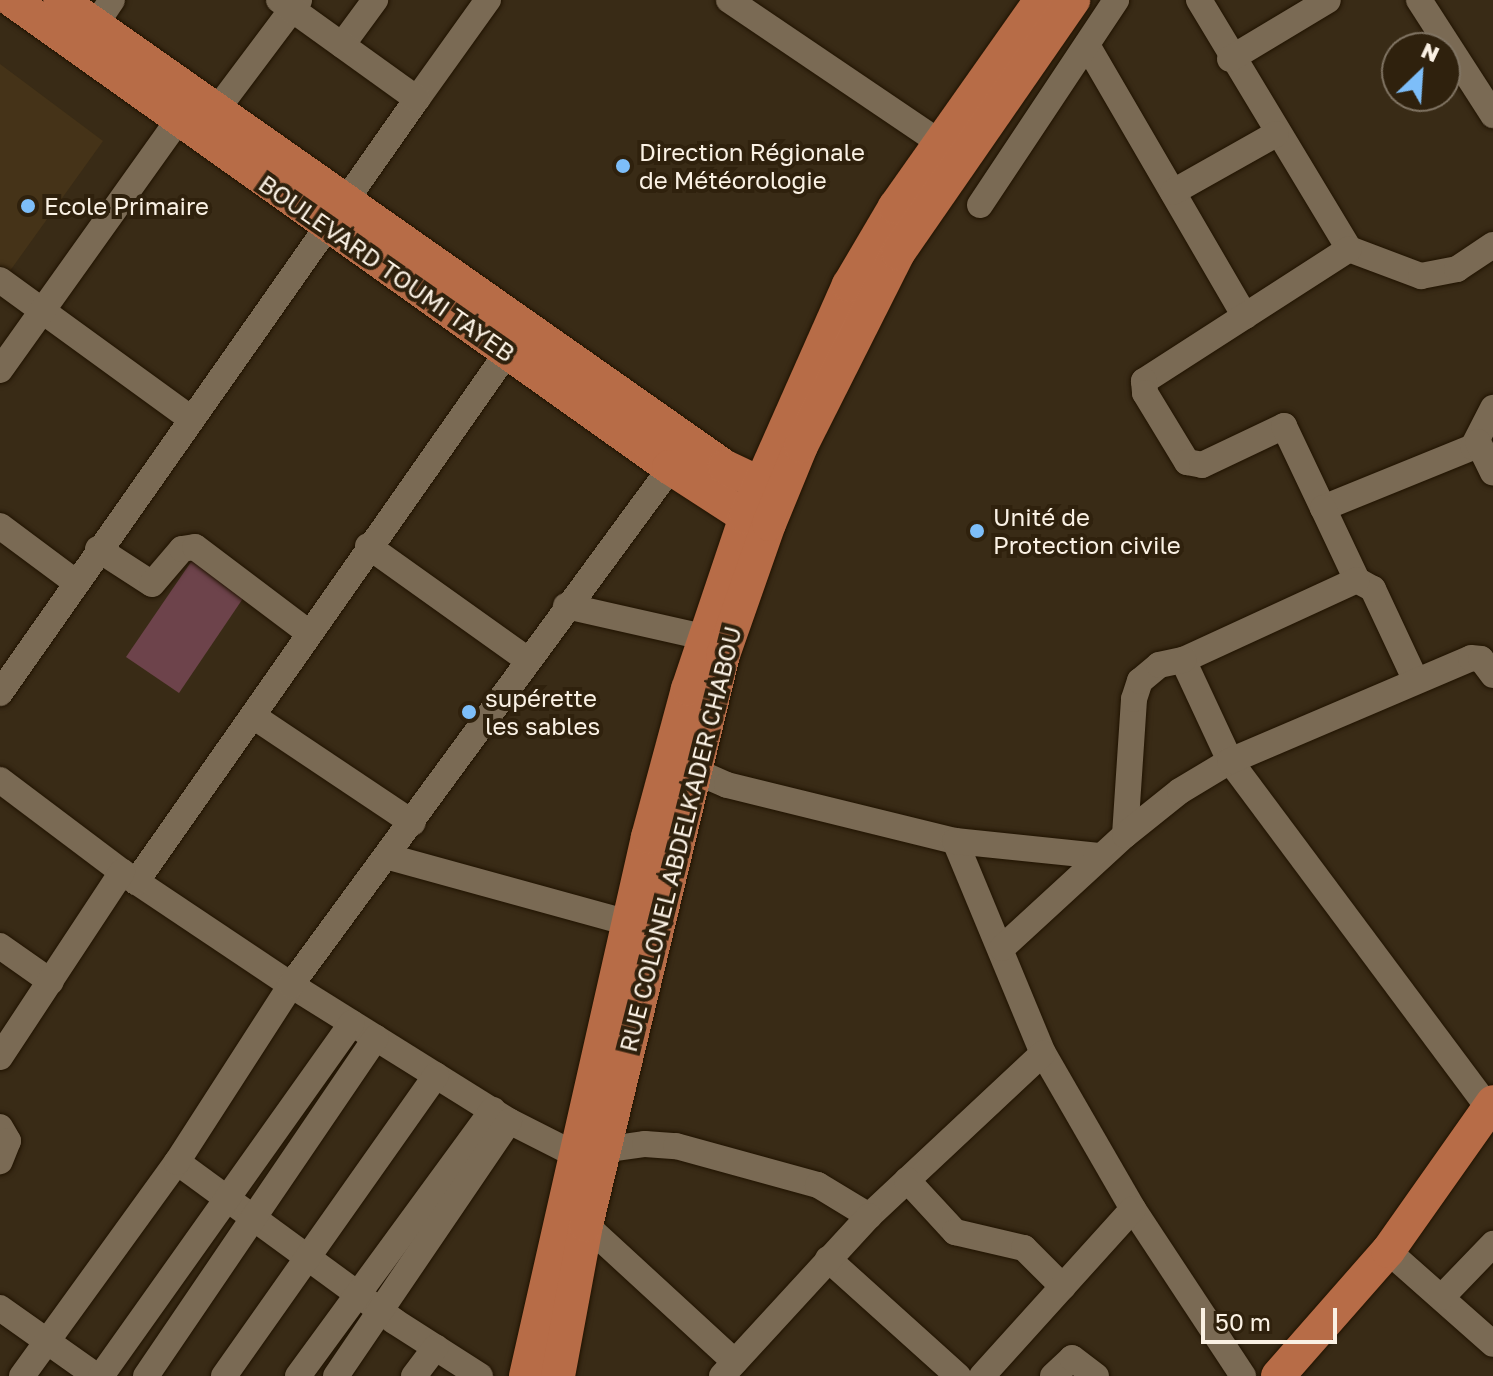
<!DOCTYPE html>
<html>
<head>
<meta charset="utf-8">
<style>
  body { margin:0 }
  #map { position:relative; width:1493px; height:1376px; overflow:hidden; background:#392b16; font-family:"Golos Text",sans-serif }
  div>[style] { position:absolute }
  .built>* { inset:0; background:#453318 }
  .green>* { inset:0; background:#6d434b }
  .roads { filter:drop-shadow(0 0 2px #201301) drop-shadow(0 0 2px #201301) }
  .minor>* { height:26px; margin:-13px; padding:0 13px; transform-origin:13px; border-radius:13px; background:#7a6a54 }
  .major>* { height:34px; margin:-17px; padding:0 17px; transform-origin:17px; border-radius:17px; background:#b76c47 }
  .dots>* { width:22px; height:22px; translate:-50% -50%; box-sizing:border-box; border:4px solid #2f210d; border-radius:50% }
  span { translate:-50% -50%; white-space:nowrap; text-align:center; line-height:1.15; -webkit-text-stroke:8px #2f210d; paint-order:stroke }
  .poi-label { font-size:24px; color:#faf1e4 }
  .left { translate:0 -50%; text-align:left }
  .street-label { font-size:24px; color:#faf1e4 }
  .north { position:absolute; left:1381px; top:32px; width:80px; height:80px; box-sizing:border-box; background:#2f210d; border:2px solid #807463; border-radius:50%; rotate:25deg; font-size:22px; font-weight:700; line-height:32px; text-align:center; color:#faf1e4 }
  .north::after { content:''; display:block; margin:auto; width:28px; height:36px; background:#7dbef9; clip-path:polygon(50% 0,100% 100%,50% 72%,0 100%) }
  .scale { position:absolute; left:1201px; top:1308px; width:136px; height:36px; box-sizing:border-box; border:4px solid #faf1e4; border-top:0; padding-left:10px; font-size:24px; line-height:28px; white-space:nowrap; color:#faf1e4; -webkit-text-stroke:6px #2f210d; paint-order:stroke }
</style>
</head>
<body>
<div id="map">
  <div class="built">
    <i style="clip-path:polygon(0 64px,103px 141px,7px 275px,0 270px)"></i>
  </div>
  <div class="green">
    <i style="clip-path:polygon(195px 556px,248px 591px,179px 693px,126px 657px)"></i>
  </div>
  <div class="roads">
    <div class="minor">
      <i style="left:729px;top:0;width:273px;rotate:34.1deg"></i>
      <i style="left:1199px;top:0;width:291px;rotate:58.9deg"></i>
      <i style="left:1349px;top:249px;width:77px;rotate:20.6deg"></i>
      <i style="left:1421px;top:276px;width:37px;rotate:-11deg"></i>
      <i style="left:1457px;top:269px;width:43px;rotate:-33.7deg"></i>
      <i style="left:1419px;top:0;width:137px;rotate:57.2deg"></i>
      <i style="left:85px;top:40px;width:48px;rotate:-56deg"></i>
      <i style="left:342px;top:45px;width:56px;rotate:-53.7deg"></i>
      <i style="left:1087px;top:45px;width:314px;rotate:59.8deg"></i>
      <i style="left:1230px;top:59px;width:114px;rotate:-31deg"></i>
      <i style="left:417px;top:99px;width:122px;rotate:-54.4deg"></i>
      <i style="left:215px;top:112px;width:140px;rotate:-53.1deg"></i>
      <i style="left:1173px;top:192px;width:118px;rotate:-29.4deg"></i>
      <i style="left:980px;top:205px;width:246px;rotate:-56.4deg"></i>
      <i style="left:1349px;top:249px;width:244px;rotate:147.2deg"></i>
      <i style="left:1144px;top:381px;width:12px;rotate:85deg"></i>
      <i style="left:1145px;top:393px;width:81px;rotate:58.7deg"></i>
      <i style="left:1187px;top:462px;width:15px;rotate:11deg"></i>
      <i style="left:1202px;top:465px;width:91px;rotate:-25.4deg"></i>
      <i style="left:1284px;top:426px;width:91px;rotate:64.6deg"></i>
      <i style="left:1323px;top:508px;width:162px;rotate:-22.1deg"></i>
      <i style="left:1473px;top:447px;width:44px;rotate:-62.9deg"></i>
      <i style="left:0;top:280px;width:235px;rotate:36deg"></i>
      <i style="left:0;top:370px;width:327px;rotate:-54.5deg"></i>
      <i style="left:1478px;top:442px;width:34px;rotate:64deg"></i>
      <i style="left:1323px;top:508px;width:80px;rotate:64.7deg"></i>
      <i style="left:0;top:526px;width:94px;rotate:36.7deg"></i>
      <i style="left:368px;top:546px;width:196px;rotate:35.5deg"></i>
      <i style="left:98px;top:549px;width:64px;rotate:32.9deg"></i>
      <i style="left:152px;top:584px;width:46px;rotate:-49.4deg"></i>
      <i style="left:182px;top:549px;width:13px;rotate:-9deg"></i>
      <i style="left:195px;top:547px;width:143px;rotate:37deg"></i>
      <i style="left:566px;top:606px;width:141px;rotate:12.7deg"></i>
      <i style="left:1416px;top:681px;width:102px;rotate:-115.1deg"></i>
      <i style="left:1373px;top:589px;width:18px;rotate:-151deg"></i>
      <i style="left:1357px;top:580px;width:192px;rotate:155.3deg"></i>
      <i style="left:1183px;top:660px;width:111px;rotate:65deg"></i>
      <i style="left:1230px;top:761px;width:440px;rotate:53.3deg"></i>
      <i style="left:0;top:693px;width:726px;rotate:-54.93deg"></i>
      <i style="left:417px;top:99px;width:170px;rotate:-144.3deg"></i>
      <i style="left:253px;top:716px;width:192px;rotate:33.8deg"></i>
      <i style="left:679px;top:764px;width:52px;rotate:23.6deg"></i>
      <i style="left:727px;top:785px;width:235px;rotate:13.8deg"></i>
      <i style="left:955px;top:841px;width:230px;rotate:67.5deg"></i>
      <i style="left:1043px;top:1053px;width:180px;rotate:60deg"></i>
      <i style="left:1133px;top:1209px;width:200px;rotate:56.6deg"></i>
      <i style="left:0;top:780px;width:153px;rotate:37deg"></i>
      <i style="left:122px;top:872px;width:203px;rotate:33.8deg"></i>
      <i style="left:291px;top:985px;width:257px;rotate:32deg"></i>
      <i style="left:509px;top:1121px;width:73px;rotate:26.9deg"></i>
      <i style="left:574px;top:1154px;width:72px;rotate:-8deg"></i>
      <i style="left:645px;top:1144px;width:31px;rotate:4deg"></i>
      <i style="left:676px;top:1146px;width:147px;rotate:15.4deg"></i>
      <i style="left:818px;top:1185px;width:60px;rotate:31.3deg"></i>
      <i style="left:869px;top:1216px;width:238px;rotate:-43.1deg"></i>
      <i style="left:1125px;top:835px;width:136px;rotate:-86.2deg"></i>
      <i style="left:1134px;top:699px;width:19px;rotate:-72deg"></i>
      <i style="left:1140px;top:681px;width:25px;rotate:-40deg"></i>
      <i style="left:1159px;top:665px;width:25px;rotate:-12deg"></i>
      <i style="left:955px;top:841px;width:147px;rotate:5.9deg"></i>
      <i style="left:389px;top:857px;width:249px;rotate:15.4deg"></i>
      <i style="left:136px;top:882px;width:666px;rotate:-54.97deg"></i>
      <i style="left:0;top:946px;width:62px;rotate:35.2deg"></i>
      <i style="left:1002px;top:948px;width:167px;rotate:-42.6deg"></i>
      <i style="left:1125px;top:835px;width:70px;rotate:-38.7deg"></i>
      <i style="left:1180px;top:791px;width:58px;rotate:-31deg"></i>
      <i style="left:1230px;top:761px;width:262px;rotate:-23.1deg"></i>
      <i style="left:1471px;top:658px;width:10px;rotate:6deg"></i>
      <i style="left:1481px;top:659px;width:20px;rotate:53deg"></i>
      <i style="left:0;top:1057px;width:222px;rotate:-56.6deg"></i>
      <i style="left:0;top:1127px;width:16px;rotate:60deg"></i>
      <i style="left:8px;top:1141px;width:22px;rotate:112deg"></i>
      <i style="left:177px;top:1162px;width:269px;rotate:36.2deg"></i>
      <i style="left:394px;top:1321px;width:102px;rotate:32.6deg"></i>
      <i style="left:907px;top:1180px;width:71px;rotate:47.3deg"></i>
      <i style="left:955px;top:1232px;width:71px;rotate:13.1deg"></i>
      <i style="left:1024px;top:1248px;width:55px;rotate:45deg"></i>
      <i style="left:586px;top:1225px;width:202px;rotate:42.6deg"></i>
      <i style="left:1388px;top:1251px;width:140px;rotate:41.5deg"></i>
      <i style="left:828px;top:1259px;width:175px;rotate:42deg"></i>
      <i style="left:1442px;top:1297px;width:74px;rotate:-46.1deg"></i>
      <i style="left:0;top:1308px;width:118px;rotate:35.3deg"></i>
      <i style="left:22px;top:1376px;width:264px;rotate:-54.1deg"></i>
      <i style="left:177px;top:1162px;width:211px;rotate:-57.2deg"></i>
      <i style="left:291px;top:985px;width:657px;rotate:-53.72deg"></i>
      <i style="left:101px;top:1376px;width:433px;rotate:-54.6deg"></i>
      <i style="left:146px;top:1376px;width:409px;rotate:-55.8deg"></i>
      <i style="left:224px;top:1376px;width:368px;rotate:-54.8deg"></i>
      <i style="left:298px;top:1376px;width:330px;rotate:-53.8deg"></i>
      <i style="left:336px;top:1376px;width:308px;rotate:-55.8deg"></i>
      <i style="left:414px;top:1376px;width:36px;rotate:-53deg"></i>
      <i style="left:722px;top:1376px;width:217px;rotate:-47.4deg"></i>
      <i style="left:982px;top:1376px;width:225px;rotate:-47.9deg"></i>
      <i style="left:1053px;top:1376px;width:26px;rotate:-43deg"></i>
      <i style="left:1072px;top:1358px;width:30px;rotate:37deg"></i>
    </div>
    <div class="major">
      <i style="left:12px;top:0;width:806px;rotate:35.41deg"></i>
      <i style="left:669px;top:467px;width:92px;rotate:33deg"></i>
      <i style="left:746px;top:517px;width:22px;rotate:16deg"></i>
      <i style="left:60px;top:0;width:813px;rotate:35.08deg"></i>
      <i style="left:725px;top:467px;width:59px;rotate:25.3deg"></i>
      <i style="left:526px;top:1376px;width:553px;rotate:-77.25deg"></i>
      <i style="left:648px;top:837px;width:153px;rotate:-74.9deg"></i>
      <i style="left:688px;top:689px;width:182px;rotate:-71.4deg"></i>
      <i style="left:746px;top:517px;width:254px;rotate:-66.1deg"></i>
      <i style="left:849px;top:285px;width:91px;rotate:-59.5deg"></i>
      <i style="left:895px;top:207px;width:253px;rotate:-54.8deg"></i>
      <i style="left:558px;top:1376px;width:154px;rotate:-79.5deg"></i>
      <i style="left:586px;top:1225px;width:586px;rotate:-76.49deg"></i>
      <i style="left:723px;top:655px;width:139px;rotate:-70.7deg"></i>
      <i style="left:769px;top:524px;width:84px;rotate:-67.7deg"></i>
      <i style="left:801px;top:446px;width:216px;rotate:-63.3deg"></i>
      <i style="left:898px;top:253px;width:308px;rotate:-55.3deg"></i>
      <i style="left:1278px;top:1376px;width:167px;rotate:-48.7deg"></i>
      <i style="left:1388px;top:1251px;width:182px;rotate:-54.8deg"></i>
    </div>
  </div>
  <div class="dots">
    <i style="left:623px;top:166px;background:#7dbef9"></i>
    <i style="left:28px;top:206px;background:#7dbef9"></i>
    <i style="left:977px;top:531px;background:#7dbef9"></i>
    <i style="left:469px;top:712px;background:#7dbef9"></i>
  </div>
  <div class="poi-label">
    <span class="left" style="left:639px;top:166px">Direction Régionale<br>de Météorologie</span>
    <span class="left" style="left:44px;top:206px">Ecole Primaire</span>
    <span class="left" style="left:993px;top:531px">Unité de<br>Protection civile</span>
    <span class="left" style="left:485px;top:712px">supérette<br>les sables</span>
  </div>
  <div class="street-label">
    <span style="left:387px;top:268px;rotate:35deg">BOULEVARD TOUMI TAYEB</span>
    <span style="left:680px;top:839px;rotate:-76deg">RUE COLONEL ABDELKADER CHABOU</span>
  </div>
  <div class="north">N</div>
  <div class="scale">50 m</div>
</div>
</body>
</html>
